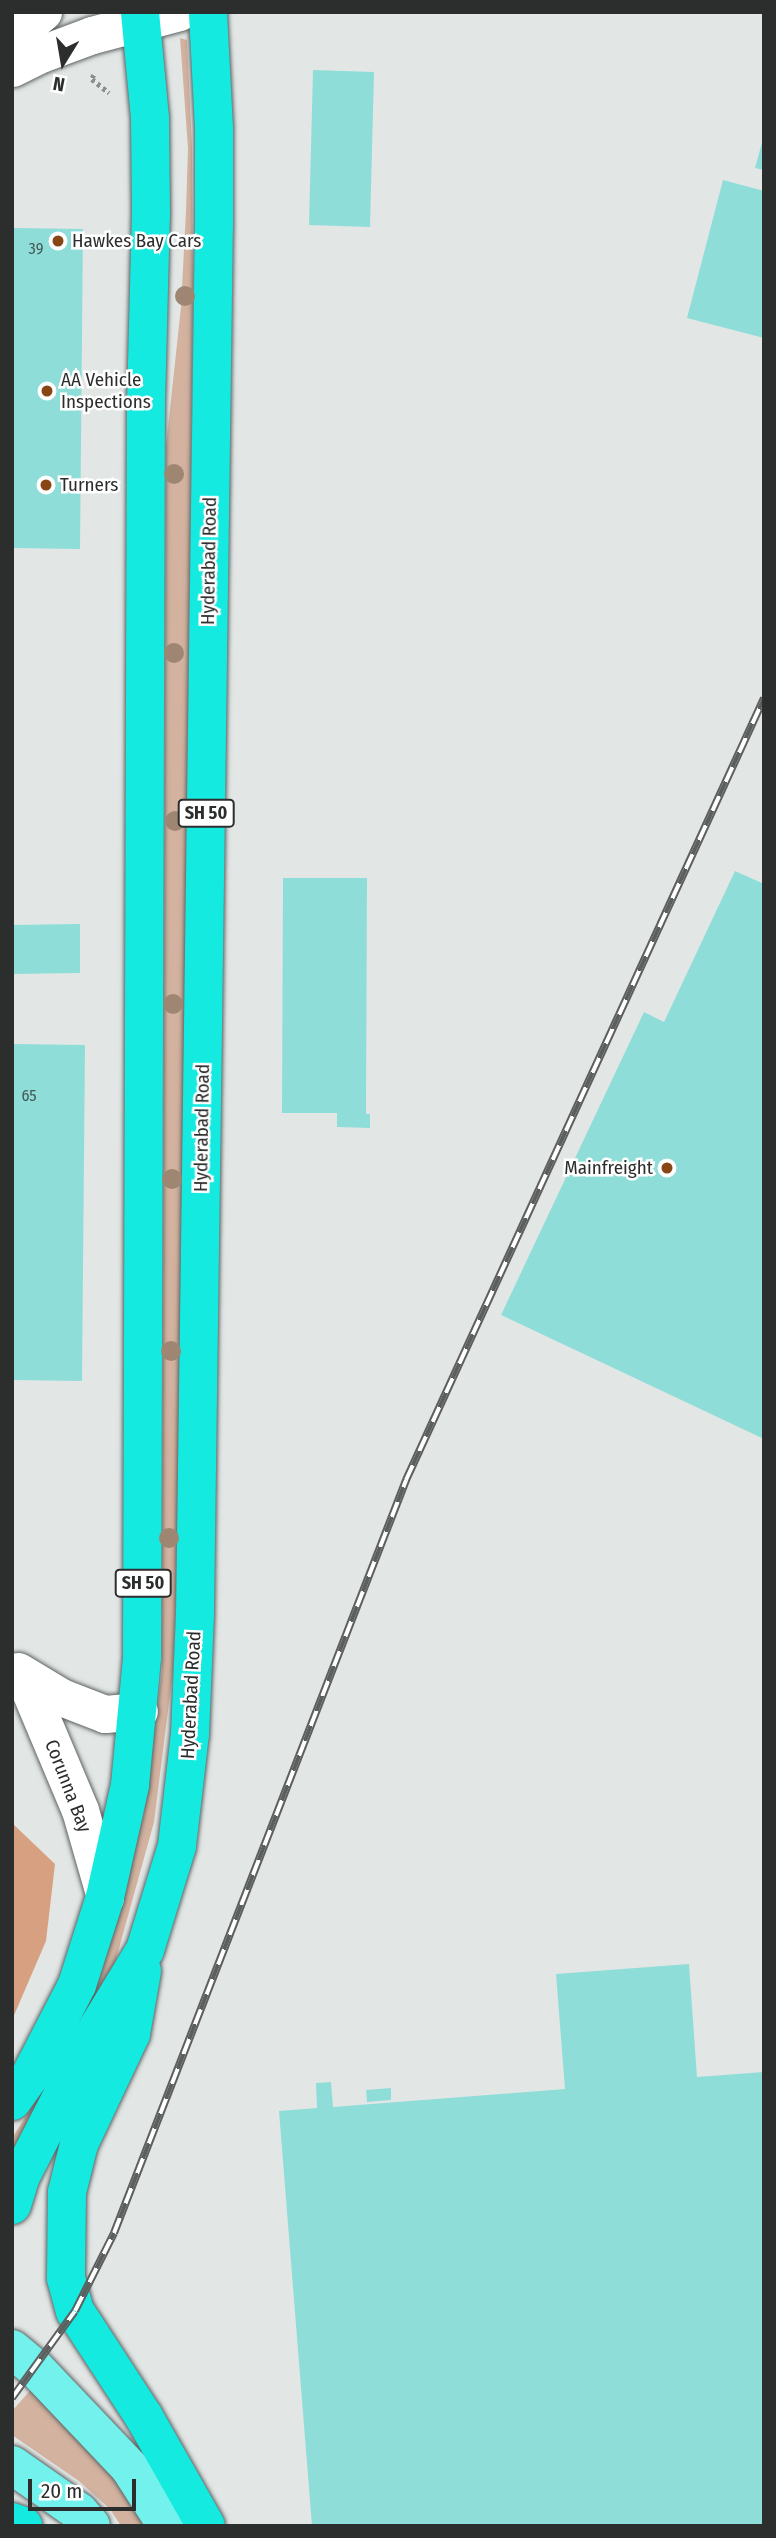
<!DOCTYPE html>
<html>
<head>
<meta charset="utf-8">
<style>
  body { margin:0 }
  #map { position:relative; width:776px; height:2538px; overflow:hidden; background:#e2e7e6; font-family:"Fira Sans Condensed",sans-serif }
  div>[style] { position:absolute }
  .green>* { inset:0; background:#d3b29f }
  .forest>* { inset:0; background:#d7a181 }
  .building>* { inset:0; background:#8fddd8 }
  .path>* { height:4.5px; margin-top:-2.25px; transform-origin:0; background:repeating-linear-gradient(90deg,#8b8e8e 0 3.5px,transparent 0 7px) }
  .roads { filter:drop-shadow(0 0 2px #5e6262) drop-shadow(0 0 2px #5e6262) }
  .minor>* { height:37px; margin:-18.5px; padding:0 18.5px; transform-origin:18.5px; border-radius:18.5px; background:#fff }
  .major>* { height:38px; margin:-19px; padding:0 19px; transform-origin:19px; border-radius:19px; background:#73f2ed }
  .highway>* { height:38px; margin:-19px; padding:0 19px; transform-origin:19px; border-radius:19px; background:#15eae1 }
  .rail>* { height:8px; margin-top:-4px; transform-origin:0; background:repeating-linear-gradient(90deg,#fff 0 16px,#5d5f5e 0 32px); box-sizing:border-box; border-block:2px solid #5d5f5e }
  .trees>* { width:20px; height:20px; margin:-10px; border-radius:50%; background:#9f8672 }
  .dots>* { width:19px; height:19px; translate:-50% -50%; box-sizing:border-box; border:4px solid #fff; border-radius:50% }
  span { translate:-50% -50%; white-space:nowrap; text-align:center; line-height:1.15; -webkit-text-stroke:5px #fff; paint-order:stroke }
  .number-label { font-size:16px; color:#455958 }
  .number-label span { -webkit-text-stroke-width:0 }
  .shield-label span { padding:2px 5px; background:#fff; border:2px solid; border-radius:5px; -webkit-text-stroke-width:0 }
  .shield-label { font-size:18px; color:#2c2d2d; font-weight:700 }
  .poi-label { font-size:19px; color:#2c2d2d }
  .left { translate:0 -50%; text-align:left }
  .right { translate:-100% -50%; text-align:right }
  .street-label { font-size:19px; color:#2c2d2d }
  .frame { position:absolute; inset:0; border:14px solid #2c2d2d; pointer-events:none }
  .north { position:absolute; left:28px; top:28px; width:70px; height:70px; -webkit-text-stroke:5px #fff; paint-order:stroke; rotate:191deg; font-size:19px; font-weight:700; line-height:28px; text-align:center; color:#2c2d2d }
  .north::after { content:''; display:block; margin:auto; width:24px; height:32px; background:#2c2d2d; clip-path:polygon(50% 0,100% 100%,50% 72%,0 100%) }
  .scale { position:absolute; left:28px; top:2479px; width:108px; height:32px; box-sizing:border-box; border:4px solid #2c2d2d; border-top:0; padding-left:9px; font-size:21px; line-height:24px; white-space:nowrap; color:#2c2d2d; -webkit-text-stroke:5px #fff; paint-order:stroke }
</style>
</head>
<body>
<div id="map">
  <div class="green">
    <i style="clip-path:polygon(180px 38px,187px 40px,192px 147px,193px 294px,178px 1536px,173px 1671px,154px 1822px,113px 1970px,12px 2164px,12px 2138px,43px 2090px,127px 1882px,144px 1812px,162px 1671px,166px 446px,181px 307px,186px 211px,188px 148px)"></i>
    <i style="clip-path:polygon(36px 2384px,156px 2526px,121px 2526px,110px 2509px,79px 2481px,12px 2435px,12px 2411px)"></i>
  </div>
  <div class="forest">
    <i style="clip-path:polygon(12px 1823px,55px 1864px,46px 1941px,12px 2020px)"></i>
  </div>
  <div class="building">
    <i style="clip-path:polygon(313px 70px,374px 72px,370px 227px,309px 225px)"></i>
    <i style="clip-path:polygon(763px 139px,764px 139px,764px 170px,755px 168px)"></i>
    <i style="clip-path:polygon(723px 180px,764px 191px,764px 338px,687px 318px)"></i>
    <i style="clip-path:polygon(12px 228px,83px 229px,80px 549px,12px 548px)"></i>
    <i style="clip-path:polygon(735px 871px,764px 884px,764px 1439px,501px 1315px,644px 1012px,664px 1022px)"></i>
    <i style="clip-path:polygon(283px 878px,367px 878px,366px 1114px,370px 1114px,370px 1128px,337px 1127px,337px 1113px,282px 1113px)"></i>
    <i style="clip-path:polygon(80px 924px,80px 973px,12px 974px,12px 925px)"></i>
    <i style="clip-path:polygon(12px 1044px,85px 1045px,82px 1381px,12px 1380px)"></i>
    <i style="clip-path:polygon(689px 1964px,697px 2077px,764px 2072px,764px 2526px,312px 2526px,279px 2111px,317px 2108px,316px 2083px,331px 2082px,333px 2107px,565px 2089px,556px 1974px)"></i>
    <i style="clip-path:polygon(391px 2088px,391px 2100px,367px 2102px,366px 2090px)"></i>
  </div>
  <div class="path">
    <i style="left:94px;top:75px;width:4px;rotate:117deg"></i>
    <i style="left:92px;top:79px;width:22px;rotate:39deg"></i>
  </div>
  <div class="roads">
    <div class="minor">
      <i style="left:12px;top:37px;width:40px;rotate:-39deg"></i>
      <i style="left:12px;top:68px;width:32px;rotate:-26deg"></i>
      <i style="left:41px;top:54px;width:54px;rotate:-20.4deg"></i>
      <i style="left:92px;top:35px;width:90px;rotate:-14.8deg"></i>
      <i style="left:18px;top:1671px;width:50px;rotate:31.2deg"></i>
      <i style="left:61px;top:1697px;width:47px;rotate:21.1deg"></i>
      <i style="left:105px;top:1714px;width:34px;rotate:-5deg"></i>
      <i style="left:24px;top:1677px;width:144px;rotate:67.2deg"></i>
      <i style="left:80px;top:1810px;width:91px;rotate:74deg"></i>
    </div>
    <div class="major">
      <i style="left:12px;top:2349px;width:31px;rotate:40deg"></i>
      <i style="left:36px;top:2369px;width:135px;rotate:46.5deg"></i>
      <i style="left:129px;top:2467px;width:70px;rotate:57.2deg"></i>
      <i style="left:12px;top:2465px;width:82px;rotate:35deg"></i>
      <i style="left:79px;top:2512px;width:18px;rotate:49deg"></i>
    </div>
    <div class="highway">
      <i style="left:142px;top:1971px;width:64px;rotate:99.9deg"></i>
      <i style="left:131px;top:2034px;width:122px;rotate:115.3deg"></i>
      <i style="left:79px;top:2144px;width:49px;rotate:104deg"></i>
      <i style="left:67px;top:2192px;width:86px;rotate:90.7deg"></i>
      <i style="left:66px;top:2278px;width:34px;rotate:75deg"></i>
      <i style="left:75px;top:2311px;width:126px;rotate:56.9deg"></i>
      <i style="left:144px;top:2417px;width:125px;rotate:60.4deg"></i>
      <i style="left:12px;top:2101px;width:31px;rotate:-54deg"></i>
      <i style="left:30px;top:2076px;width:102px;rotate:-62.7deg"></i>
      <i style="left:77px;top:1985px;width:92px;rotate:-72.3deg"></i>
      <i style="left:105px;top:1897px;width:115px;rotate:-77.4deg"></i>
      <i style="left:130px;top:1785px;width:129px;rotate:-84.6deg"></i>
      <i style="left:142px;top:1657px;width:1255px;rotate:-89.82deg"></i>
      <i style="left:146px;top:402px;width:188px;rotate:-88.5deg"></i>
      <i style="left:151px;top:214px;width:96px;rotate:-90.6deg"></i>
      <i style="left:150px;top:118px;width:106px;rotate:-95.4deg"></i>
      <i style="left:12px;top:2205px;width:28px;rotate:-73deg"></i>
      <i style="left:20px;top:2178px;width:158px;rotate:-62.9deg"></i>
      <i style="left:92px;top:2037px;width:102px;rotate:-58.7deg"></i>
      <i style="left:145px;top:1950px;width:109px;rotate:-72.9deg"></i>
      <i style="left:177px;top:1846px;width:113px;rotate:-83.4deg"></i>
      <i style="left:190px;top:1734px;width:120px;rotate:-87.6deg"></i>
      <i style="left:195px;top:1614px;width:1388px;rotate:-89.22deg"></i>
      <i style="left:214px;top:226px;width:98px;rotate:-90deg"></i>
      <i style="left:214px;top:128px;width:116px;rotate:-93deg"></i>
      <i style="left:12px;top:2522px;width:12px;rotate:20deg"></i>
    </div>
  </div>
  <div class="rail">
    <i style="left:12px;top:2398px;width:107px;rotate:-54.1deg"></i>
    <i style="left:75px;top:2311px;width:87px;rotate:-63.4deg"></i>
    <i style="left:114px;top:2233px;width:808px;rotate:-68.8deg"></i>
    <i style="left:406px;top:1480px;width:860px;rotate:-65.4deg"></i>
  </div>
  <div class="trees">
    <i style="left:185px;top:296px"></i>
    <i style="left:174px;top:474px"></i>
    <i style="left:174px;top:653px"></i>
    <i style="left:175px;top:821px"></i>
    <i style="left:173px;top:1004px"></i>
    <i style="left:172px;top:1179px"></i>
    <i style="left:171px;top:1351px"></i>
    <i style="left:169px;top:1538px"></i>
  </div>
  <div class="dots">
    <i style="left:58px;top:241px;background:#894615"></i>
    <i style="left:47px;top:391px;background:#894615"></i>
    <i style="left:46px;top:485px;background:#894615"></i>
    <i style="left:667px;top:1168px;background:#894615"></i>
  </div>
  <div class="number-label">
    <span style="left:36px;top:249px">39</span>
    <span style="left:29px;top:1096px">65</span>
  </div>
  <div class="shield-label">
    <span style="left:206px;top:813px">SH 50</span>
    <span style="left:143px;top:1583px">SH 50</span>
  </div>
  <div class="poi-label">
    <span class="left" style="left:72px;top:241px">Hawkes Bay Cars</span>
    <span class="left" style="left:61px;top:391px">AA Vehicle<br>Inspections</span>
    <span class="left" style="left:60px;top:485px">Turners</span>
    <span class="right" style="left:653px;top:1168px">Mainfreight</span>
  </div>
  <div class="street-label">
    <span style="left:209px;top:561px;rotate:-89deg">Hyderabad Road</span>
    <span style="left:202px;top:1128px;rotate:-89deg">Hyderabad Road</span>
    <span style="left:191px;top:1695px;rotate:-87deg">Hyderabad Road</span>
    <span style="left:68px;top:1786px;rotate:69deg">Corunna Bay</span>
  </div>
  <div class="frame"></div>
  <div class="north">N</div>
  <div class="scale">20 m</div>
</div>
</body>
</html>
